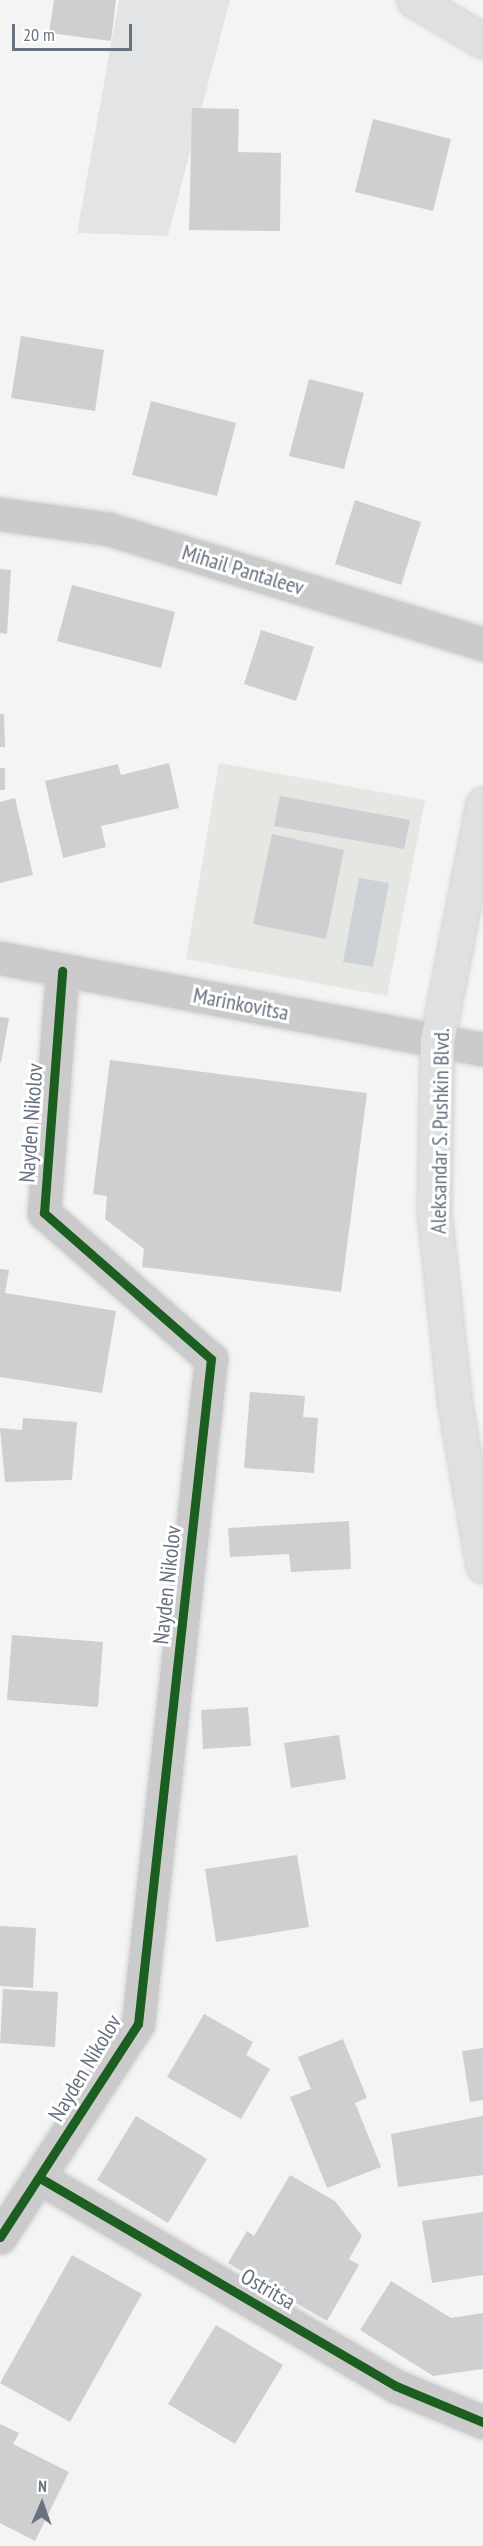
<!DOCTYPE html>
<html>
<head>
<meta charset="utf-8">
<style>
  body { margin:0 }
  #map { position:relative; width:483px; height:2546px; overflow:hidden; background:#f4f4f4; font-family:"PT Sans Narrow",sans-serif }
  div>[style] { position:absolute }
  .built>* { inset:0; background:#e3e4e5 }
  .green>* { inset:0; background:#e4e7e2 }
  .water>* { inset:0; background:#ced2d7 }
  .building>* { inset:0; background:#cecfd0 }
  .roads { filter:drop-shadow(0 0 2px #d1d2d3) drop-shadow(0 0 2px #d1d2d3) }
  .minor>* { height:33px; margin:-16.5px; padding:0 16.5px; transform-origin:16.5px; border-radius:16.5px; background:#cbcbcc }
  .major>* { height:33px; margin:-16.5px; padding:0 16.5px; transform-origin:16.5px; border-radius:16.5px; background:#dfe0e0 }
  .highway>* { height:33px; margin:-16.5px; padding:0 16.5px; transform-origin:16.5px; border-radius:16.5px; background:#dfe0e0 }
  .cycleway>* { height:9px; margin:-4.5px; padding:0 4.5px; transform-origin:4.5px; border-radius:4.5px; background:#1b5e20 }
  span { translate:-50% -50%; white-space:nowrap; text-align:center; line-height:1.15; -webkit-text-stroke:6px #fff; paint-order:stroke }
  .street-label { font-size:22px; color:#687280 }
  .north { position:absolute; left:12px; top:2474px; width:60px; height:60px; -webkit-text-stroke:4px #fff; paint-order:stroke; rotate:2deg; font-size:16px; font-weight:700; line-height:24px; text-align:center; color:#687280 }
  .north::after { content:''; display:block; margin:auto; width:21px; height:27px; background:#687280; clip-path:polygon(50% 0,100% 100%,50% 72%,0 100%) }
  .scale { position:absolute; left:12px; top:24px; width:120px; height:27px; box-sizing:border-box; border:3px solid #687280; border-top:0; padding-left:8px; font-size:18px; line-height:21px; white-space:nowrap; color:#687280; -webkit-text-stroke:4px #fff; paint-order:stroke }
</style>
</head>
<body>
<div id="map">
  <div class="built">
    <i style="clip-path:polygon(119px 0,230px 0,168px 236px,77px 233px)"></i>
  </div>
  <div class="green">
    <i style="clip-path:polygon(219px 763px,425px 800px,387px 996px,186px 959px)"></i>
  </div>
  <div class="water">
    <i style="clip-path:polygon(359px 878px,389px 883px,373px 967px,343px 962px)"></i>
  </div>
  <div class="building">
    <i style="clip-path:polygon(54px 0,116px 0,111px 41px,49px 33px)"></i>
    <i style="clip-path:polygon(192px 108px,239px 109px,238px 152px,281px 153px,280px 231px,189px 230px)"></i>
    <i style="clip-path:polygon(373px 119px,451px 139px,433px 211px,355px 192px)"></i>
    <i style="clip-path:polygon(21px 336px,104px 350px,95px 411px,11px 398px)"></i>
    <i style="clip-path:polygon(309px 379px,364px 393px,344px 469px,289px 456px)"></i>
    <i style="clip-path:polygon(151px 401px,236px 423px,217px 496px,132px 475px)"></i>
    <i style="clip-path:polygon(355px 500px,421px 522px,401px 585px,335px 564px)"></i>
    <i style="clip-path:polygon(0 569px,11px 570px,7px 634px,0 633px)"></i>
    <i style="clip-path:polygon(72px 585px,175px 612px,161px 668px,57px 641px)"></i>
    <i style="clip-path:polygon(261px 630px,314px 647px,296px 701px,244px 684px)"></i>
    <i style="clip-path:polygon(0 714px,4px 714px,5px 747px,0 747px)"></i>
    <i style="clip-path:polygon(169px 763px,179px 808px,101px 826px,106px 847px,63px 858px,45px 781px,118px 764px,121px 775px)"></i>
    <i style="clip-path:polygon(0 768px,5px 768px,5px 790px,0 790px)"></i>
    <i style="clip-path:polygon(280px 796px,410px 820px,404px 849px,274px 826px)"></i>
    <i style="clip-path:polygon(15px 798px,33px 875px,0 883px,0 802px)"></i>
    <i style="clip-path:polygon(272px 834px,344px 850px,326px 939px,253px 924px)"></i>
    <i style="clip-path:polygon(0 1017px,9px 1018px,1px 1063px,0 1062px)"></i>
    <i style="clip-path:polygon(110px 1060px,367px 1093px,341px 1292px,142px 1267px,144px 1249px,105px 1219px,107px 1196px,93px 1194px)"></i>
    <i style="clip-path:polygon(0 1269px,9px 1270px,5px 1293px,116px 1311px,102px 1393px,0 1377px)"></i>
    <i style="clip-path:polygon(250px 1392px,305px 1396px,303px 1417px,318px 1418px,314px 1473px,244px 1468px)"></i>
    <i style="clip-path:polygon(23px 1418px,77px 1422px,72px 1480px,5px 1482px,0 1428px,22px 1430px)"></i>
    <i style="clip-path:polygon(349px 1521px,351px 1569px,291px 1572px,289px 1554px,230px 1557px,228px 1528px)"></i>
    <i style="clip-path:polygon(12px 1635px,103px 1642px,98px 1707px,7px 1700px)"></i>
    <i style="clip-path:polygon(248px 1707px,251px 1746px,203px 1749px,201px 1710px)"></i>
    <i style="clip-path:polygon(339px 1735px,346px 1779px,291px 1788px,284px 1743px)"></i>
    <i style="clip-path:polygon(297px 1855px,309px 1927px,216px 1942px,205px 1869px)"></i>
    <i style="clip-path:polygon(0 1926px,36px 1928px,33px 1988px,0 1986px)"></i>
    <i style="clip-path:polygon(3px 1989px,58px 1992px,55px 2047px,0 2043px)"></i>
    <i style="clip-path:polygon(204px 2014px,253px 2042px,246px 2055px,270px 2069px,241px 2119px,167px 2077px)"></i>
    <i style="clip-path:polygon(343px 2039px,367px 2098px,355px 2103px,381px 2167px,327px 2188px,290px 2097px,311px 2089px,298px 2057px)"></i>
    <i style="clip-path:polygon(483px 2048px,483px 2100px,470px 2102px,462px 2051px)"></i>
    <i style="clip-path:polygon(136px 2116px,207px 2159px,168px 2223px,97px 2180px)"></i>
    <i style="clip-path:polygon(483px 2116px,483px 2175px,398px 2187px,391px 2134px)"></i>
    <i style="clip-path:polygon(290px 2175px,335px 2201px,362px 2236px,349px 2259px,359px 2265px,327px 2321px,228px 2263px,247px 2231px,254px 2236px)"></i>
    <i style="clip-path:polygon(483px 2212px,483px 2275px,432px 2283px,422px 2221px)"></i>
    <i style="clip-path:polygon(72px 2255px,142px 2294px,70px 2422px,0 2383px)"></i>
    <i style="clip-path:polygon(391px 2281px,451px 2318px,483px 2313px,483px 2369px,433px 2376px,360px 2330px)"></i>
    <i style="clip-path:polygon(216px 2325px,283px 2365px,235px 2444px,168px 2404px)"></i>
    <i style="clip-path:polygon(0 2424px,19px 2433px,13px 2444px,69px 2472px,35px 2541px,0 2523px)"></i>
  </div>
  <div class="roads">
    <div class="minor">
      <i style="left:0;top:514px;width:110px;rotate:7.8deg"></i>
      <i style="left:109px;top:529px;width:391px;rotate:17.1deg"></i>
      <i style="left:0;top:958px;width:491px;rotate:10.7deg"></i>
      <i style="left:40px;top:2178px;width:412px;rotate:30.3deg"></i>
      <i style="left:396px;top:2386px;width:94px;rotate:22.5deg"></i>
      <i style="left:0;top:2237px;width:254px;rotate:-57.1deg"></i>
      <i style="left:138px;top:2024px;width:669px;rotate:-83.74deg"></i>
      <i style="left:211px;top:1359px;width:222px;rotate:-138.8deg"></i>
      <i style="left:44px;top:1213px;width:243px;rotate:-85.7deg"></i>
    </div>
    <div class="major">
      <i style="left:483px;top:804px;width:240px;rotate:101deg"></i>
      <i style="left:437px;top:1040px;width:172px;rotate:91deg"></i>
      <i style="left:434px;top:1212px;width:194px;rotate:83.8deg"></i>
      <i style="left:455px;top:1405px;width:163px;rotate:80.1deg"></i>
    </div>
    <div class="highway">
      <i style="left:414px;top:0;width:80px;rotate:30.7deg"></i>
    </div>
  </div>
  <div class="cycleway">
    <i style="left:40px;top:2178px;width:412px;rotate:30.3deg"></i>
    <i style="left:396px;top:2386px;width:94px;rotate:22.5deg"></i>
    <i style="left:0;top:2237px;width:254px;rotate:-57.1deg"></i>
    <i style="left:138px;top:2024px;width:669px;rotate:-83.74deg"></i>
    <i style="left:211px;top:1359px;width:222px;rotate:-138.8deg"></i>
    <i style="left:44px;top:1213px;width:243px;rotate:-85.7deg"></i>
  </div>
  <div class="street-label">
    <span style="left:243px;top:570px;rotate:17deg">Mihail Pantaleev</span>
    <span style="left:241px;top:1004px;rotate:11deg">Marinkovitsa</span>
    <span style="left:31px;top:1123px;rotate:-86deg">Nayden Nikolov</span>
    <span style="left:440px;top:1131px;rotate:-89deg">Aleksandar S. Pushkin Blvd.</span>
    <span style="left:167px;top:1585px;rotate:-84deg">Nayden Nikolov</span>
    <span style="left:85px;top:2068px;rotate:-59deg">Nayden Nikolov</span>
    <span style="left:268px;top:2289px;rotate:30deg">Ostritsa</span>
  </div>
  <div class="north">N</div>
  <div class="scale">20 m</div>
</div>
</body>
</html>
